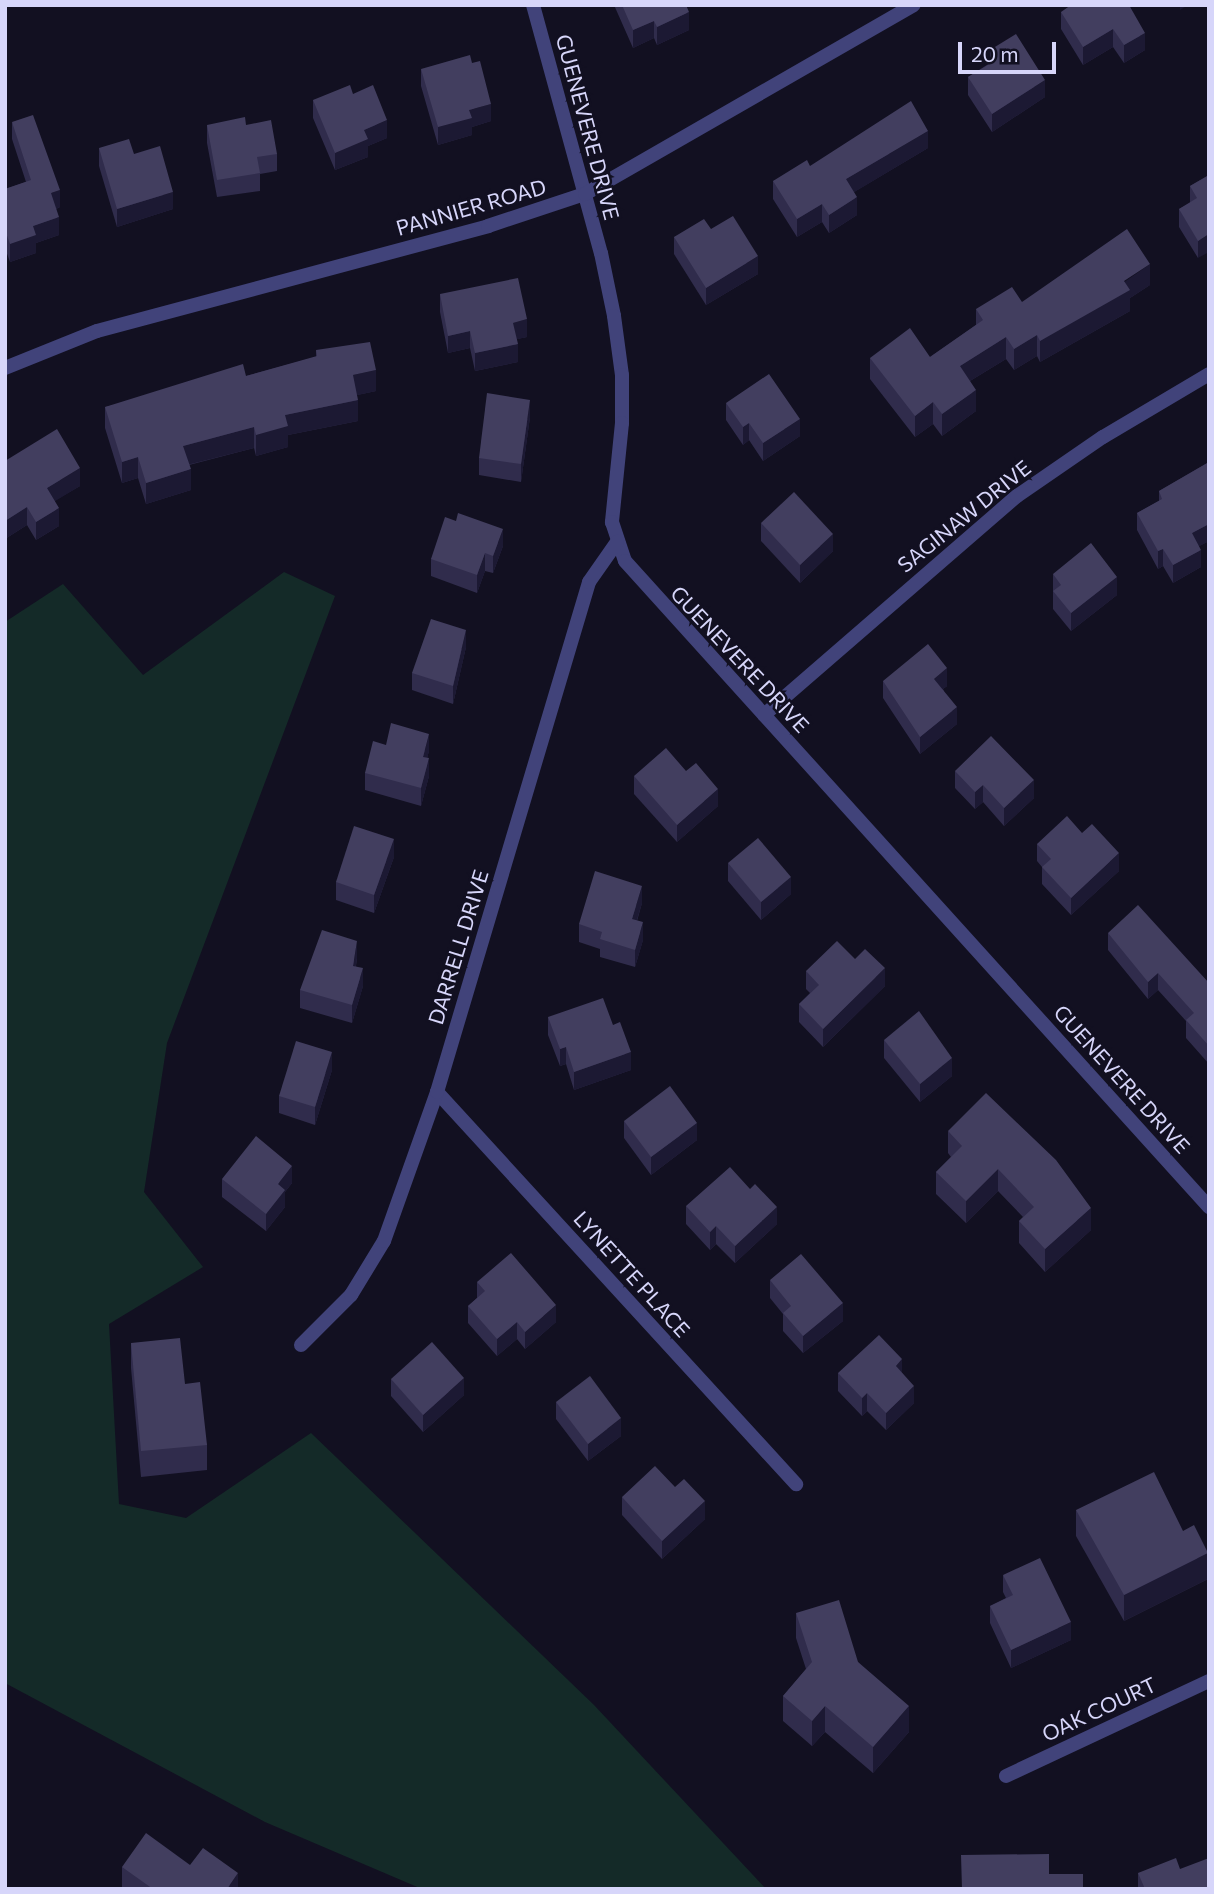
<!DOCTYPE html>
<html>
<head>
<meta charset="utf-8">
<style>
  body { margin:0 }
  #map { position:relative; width:1214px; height:1894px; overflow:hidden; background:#121021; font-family:Commissioner,sans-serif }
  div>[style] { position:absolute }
  .green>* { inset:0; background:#142a28 }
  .street>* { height:14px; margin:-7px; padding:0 7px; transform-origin:7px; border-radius:7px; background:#41437a }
  .wall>* { inset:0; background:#302c4c }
  .shaded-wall>* { inset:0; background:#1c1933 }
  .building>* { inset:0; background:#423e5f }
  span { translate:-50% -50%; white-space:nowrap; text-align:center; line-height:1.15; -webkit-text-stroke:5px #121021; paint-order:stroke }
  .street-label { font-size:21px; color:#d7d6fa }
  .frame { position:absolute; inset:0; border:7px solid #d7d6fa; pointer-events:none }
  .scale { position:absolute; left:958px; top:42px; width:98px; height:32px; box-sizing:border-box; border:4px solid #d7d6fa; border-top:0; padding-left:9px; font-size:21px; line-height:24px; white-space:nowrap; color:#d7d6fa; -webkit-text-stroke:5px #121021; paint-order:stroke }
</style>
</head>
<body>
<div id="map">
  <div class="green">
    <i style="clip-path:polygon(284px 572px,335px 596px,167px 1043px,144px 1192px,203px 1267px,109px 1324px,119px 1504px,186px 1518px,311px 1433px,594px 1705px,766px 1889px,422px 1889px,265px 1822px,5px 1683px,5px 622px,63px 584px,143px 675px)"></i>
  </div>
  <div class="street">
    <i style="left:533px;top:5px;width:257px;rotate:74.7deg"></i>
    <i style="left:601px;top:253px;width:64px;rotate:78.3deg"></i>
    <i style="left:614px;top:316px;width:60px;rotate:82.3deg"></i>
    <i style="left:622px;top:375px;width:48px;rotate:90deg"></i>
    <i style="left:622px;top:423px;width:100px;rotate:95.8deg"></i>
    <i style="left:612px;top:522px;width:41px;rotate:71.6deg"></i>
    <i style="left:625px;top:561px;width:871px;rotate:47.89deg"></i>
    <i style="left:5px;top:368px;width:99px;rotate:-21.9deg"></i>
    <i style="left:97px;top:331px;width:405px;rotate:-15deg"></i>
    <i style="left:488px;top:226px;width:102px;rotate:-18.3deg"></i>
    <i style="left:585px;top:194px;width:379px;rotate:-29.9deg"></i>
    <i style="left:764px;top:715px;width:335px;rotate:-40.9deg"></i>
    <i style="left:1017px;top:496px;width:104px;rotate:-34.5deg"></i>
    <i style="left:1103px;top:437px;width:123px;rotate:-30.7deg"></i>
    <i style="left:437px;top:1092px;width:532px;rotate:47.52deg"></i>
    <i style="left:301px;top:1345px;width:71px;rotate:-45deg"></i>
    <i style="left:351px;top:1295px;width:63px;rotate:-58.6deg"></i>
    <i style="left:384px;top:1241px;width:158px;rotate:-70.4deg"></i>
    <i style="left:437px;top:1092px;width:532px;rotate:-73.4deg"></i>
    <i style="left:589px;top:582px;width:49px;rotate:-55deg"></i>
    <i style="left:1006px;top:1776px;width:224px;rotate:-25.1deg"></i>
  </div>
  <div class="wall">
    <i style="clip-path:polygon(614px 5px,686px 5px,689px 30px,657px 45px,654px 38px,633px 48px)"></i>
    <i style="clip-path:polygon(1129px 5px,1145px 50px,1124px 63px,1113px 47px,1083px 65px,1061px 29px,1061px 12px)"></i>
    <i style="clip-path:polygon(990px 50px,1045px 97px,992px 132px,968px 95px,968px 77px,990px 63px)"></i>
    <i style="clip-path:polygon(421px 69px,491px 121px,472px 127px,472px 135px,438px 145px,421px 86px)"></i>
    <i style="clip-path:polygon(353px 94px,387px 138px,368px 146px,368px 157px,335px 170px,313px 118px,313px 100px)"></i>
    <i style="clip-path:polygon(12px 122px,60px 207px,56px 209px,59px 235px,36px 243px,36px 253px,10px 262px,5px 248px,5px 189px,26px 182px,12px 139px)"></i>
    <i style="clip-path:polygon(207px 125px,246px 125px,277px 154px,277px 171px,260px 174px,260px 191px,217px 197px,207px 143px)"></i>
    <i style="clip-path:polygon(99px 148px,134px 154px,173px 209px,117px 227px,99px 166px)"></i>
    <i style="clip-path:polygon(928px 148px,854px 192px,857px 215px,829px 233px,822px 222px,797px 237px,773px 199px,773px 181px,810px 166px)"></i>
    <i style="clip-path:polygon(1209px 175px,1198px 258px,1179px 227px,1179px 209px,1190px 203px,1190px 186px)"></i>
    <i style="clip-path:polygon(711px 229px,758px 274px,706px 305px,674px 254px,674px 237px)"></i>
    <i style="clip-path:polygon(1150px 285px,1130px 298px,1130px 311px,1040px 362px,1037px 356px,1014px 370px,1006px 359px,970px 381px,976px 411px,942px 436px,933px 424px,915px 437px,870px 379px,870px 358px,930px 357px,976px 325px,976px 309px,1022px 302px)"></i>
    <i style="clip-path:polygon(440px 294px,527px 337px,517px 339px,518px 362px,475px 371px,470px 348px,448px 353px,440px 312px)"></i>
    <i style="clip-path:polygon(316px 350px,376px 391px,357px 395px,358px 421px,288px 435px,288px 447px,256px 456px,254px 448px,189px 465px,191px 490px,146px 504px,138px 478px,122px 483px,105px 428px,105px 407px,246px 376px,316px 357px)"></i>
    <i style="clip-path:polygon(726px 403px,800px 436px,763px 461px,749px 440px,743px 445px,726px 420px)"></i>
    <i style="clip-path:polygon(530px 417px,521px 482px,479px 475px,479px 458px)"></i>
    <i style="clip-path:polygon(5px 461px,80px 486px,54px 501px,59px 526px,36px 540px,27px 525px,5px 539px)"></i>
    <i style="clip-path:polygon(1209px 462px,1209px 541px,1199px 546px,1201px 567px,1173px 583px,1163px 566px,1158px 569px,1137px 530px,1137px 513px,1159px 501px,1159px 491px)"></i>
    <i style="clip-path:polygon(456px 521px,503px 546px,493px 573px,485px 571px,477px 593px,431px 576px,431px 559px)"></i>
    <i style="clip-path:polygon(761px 523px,833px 551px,800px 583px,761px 541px)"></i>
    <i style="clip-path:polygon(1053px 574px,1117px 595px,1071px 631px,1053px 609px)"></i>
    <i style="clip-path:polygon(466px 647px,453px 704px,412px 690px,412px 673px)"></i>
    <i style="clip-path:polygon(883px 681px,947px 686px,943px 689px,957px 724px,920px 754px,883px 698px)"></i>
    <i style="clip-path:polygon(386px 745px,429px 751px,427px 758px,429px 776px,421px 806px,365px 790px,365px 773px)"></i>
    <i style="clip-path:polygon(955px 771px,1034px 798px,1004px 826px,983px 802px,975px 809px,955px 788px)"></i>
    <i style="clip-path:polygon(634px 776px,718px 806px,677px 842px,634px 794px)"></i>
    <i style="clip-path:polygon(1082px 833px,1119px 871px,1071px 915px,1042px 884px,1042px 867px,1037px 861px,1037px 844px)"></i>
    <i style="clip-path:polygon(394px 857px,374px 913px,336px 900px,336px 882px)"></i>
    <i style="clip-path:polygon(728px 863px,791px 894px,761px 920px,728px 881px)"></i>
    <i style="clip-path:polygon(642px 903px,637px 921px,643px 940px,635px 967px,600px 957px,600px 949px,579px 942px,579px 924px)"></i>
    <i style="clip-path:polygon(1108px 933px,1209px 983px,1209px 1064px,1186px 1038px,1186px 1021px,1158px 990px,1148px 999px,1108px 950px)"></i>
    <i style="clip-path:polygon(357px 958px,356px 966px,363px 986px,352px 1023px,300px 1008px,300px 990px)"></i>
    <i style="clip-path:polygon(855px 959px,885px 986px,823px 1047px,799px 1022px,799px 1004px,810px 993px,806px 989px,806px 971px)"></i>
    <i style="clip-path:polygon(548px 1017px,613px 1025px,631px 1070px,574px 1090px,566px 1064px,560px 1066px,548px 1035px)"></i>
    <i style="clip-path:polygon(884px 1040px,952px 1076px,920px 1102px,884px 1058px)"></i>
    <i style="clip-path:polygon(332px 1070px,315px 1125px,279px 1113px,279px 1096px)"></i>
    <i style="clip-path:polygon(624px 1121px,697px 1140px,651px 1175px,624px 1138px)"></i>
    <i style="clip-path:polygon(948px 1131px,1091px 1230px,1045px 1272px,1019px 1243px,1019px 1221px,1023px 1217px,998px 1191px,966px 1223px,936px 1194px,936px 1172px,951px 1157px,948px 1153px)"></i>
    <i style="clip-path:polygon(222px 1179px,292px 1183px,285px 1192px,285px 1207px,266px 1231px,222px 1197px)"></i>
    <i style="clip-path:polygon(686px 1206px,777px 1224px,735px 1263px,716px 1244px,710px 1250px,686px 1224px)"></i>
    <i style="clip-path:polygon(770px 1280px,843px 1321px,803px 1353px,783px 1331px,783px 1314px,770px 1298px)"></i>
    <i style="clip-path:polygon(477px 1282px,556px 1322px,525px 1349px,517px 1339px,497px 1356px,468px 1323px,468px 1306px,477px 1298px)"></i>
    <i style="clip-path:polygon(131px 1343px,185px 1384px,207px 1445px,207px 1470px,141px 1477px,131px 1368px)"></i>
    <i style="clip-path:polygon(838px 1373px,902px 1373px,914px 1403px,886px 1430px,867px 1411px,862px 1416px,838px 1391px)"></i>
    <i style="clip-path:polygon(391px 1379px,464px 1395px,423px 1432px,391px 1396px)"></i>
    <i style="clip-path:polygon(556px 1402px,621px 1436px,588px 1461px,556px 1419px)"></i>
    <i style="clip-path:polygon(622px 1497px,705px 1519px,662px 1559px,622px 1515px)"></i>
    <i style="clip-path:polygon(1076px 1510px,1183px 1531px,1208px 1579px,1124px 1621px,1076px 1536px)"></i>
    <i style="clip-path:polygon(1003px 1575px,1071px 1640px,1011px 1668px,990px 1623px,990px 1606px,1006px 1598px,1003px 1592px)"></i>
    <i style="clip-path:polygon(796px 1613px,858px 1662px,909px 1732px,873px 1773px,825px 1732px,812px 1746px,783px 1721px,783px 1696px,806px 1669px,796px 1638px)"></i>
    <i style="clip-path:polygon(190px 1865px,238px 1889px,122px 1889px,122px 1867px)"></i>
    <i style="clip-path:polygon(1180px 1869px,1209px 1889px,1138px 1889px,1138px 1873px)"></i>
  </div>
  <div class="shaded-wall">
    <i style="clip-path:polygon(1180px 5px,1188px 5px,1180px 10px)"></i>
    <i style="clip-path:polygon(689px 12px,689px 30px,657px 45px,657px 27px)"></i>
    <i style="clip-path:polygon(654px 21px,654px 38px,633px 48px,633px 30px)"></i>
    <i style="clip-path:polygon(1113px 29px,1113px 47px,1083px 65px,1083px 47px)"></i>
    <i style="clip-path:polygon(1145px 33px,1145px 50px,1124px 63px,1124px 45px)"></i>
    <i style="clip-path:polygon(1045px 80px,1045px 97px,992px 132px,992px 114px)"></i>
    <i style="clip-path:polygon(491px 104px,491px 121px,472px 127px,472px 135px,438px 145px,438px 127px,469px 110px)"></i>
    <i style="clip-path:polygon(387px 120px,387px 138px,368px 146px,368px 157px,335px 170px,335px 153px,364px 130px)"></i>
    <i style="clip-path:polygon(928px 131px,928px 148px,846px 197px,846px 179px)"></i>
    <i style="clip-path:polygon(60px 190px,60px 207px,51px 211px,51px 193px)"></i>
    <i style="clip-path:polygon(173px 192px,173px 209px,117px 227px,117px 209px)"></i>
    <i style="clip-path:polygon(857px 197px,857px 215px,829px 233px,829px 215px)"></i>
    <i style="clip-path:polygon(822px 204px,822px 222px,797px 237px,797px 219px)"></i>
    <i style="clip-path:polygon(59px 217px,59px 235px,36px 243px,36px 253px,10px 262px,10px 244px,33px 226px)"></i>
    <i style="clip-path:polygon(1209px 234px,1209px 252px,1198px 258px,1198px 241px)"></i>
    <i style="clip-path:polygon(758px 256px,758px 274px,706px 305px,706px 288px)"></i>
    <i style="clip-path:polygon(1150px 264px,1150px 285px,1130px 298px,1130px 311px,1040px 362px,1040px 341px)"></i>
    <i style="clip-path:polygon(527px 319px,527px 337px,513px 340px,513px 323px)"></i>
    <i style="clip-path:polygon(470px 331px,470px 348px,448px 353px,448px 336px)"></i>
    <i style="clip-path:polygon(1037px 335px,1037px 356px,1014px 370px,1014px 349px)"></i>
    <i style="clip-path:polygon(1006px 337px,1006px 359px,960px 387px,960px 366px)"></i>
    <i style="clip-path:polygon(518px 344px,518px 362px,475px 371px,475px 353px)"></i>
    <i style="clip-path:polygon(376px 370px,376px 391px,353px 396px,353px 375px)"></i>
    <i style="clip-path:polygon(976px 390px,976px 411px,942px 436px,942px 414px)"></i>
    <i style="clip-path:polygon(358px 400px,358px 421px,288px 435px,288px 447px,256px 456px,256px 435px,285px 415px)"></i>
    <i style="clip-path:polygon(530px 400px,530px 417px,521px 482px,521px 464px)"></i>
    <i style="clip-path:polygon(933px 402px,933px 424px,915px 437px,915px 416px)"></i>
    <i style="clip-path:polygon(800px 419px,800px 436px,763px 461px,763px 443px)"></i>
    <i style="clip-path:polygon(749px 423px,749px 440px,743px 445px,743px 427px)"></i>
    <i style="clip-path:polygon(254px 427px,254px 448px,183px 466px,183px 446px)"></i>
    <i style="clip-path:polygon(138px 457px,138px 478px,122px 483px,122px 462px)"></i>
    <i style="clip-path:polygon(80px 468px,80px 486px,47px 506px,47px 488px)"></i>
    <i style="clip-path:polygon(191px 469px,191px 490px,146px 504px,146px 483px)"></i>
    <i style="clip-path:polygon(27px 507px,27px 525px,5px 539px,5px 521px)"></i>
    <i style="clip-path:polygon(59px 508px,59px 526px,36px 540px,36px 522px)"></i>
    <i style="clip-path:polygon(1209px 524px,1209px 541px,1192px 550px,1192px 533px)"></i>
    <i style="clip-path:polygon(503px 529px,503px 546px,493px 573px,493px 556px)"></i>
    <i style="clip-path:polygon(833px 534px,833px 551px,800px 583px,800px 565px)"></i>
    <i style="clip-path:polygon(1163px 549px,1163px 566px,1158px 569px,1158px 551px)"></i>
    <i style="clip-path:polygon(1201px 550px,1201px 567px,1173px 583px,1173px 565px)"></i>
    <i style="clip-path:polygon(485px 553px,485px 571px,477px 593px,477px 575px)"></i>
    <i style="clip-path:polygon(1117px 577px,1117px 595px,1071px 631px,1071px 613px)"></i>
    <i style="clip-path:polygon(466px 630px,466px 647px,453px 704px,453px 686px)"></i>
    <i style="clip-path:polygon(947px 668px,947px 686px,934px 696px,934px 679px)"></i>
    <i style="clip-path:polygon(957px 707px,957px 724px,920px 754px,920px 737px)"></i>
    <i style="clip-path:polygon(429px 734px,429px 751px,423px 774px,423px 757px)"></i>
    <i style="clip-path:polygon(429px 758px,429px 776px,421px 806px,421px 788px)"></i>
    <i style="clip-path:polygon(1034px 780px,1034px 798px,1004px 826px,1004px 808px)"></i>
    <i style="clip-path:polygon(983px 785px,983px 802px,975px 809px,975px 792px)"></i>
    <i style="clip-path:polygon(718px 789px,718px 806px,677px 842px,677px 825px)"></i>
    <i style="clip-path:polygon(394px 839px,394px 857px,374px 913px,374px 895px)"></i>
    <i style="clip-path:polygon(1119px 853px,1119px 871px,1071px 915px,1071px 898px)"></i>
    <i style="clip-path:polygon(791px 877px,791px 894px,761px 920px,761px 902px)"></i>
    <i style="clip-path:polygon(642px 886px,642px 903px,632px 936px,632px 919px)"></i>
    <i style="clip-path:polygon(643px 922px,643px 940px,635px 967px,635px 950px)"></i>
    <i style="clip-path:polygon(357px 941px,357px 958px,353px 983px,353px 966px)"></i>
    <i style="clip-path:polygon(363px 968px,363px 986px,352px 1023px,352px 1005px)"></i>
    <i style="clip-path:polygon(885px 968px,885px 986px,823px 1047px,823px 1029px)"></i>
    <i style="clip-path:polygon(1158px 973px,1158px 990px,1148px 999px,1148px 982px)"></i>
    <i style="clip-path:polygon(566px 1047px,566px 1064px,560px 1066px,560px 1049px)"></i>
    <i style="clip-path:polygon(332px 1052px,332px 1070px,315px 1125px,315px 1107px)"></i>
    <i style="clip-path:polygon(631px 1052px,631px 1070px,574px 1090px,574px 1072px)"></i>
    <i style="clip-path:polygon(952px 1058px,952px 1076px,920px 1102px,920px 1084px)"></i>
    <i style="clip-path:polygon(697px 1123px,697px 1140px,651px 1175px,651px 1157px)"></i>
    <i style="clip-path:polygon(292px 1166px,292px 1183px,285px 1192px,285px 1207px,266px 1231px,266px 1214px,278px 1184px)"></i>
    <i style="clip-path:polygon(998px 1169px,998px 1191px,966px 1223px,966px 1201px)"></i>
    <i style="clip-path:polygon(777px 1207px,777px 1224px,735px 1263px,735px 1246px)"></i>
    <i style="clip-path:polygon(1091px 1208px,1091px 1230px,1045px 1272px,1045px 1249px)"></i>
    <i style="clip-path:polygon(716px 1226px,716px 1244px,710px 1250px,710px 1232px)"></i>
    <i style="clip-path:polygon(843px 1303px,843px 1321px,803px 1353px,803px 1336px)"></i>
    <i style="clip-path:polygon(556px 1305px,556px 1322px,525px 1349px,525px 1332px)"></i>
    <i style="clip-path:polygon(517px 1322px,517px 1339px,497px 1356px,497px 1339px)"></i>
    <i style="clip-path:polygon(902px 1359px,902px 1377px,896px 1366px)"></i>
    <i style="clip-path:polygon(464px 1378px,464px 1395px,423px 1432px,423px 1415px)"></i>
    <i style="clip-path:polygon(914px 1386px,914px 1403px,886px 1430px,886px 1413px)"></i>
    <i style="clip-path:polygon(867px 1393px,867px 1411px,862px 1416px,862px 1398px)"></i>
    <i style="clip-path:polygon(621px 1418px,621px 1436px,588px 1461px,588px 1444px)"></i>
    <i style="clip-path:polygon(705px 1501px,705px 1519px,662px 1559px,662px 1541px)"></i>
    <i style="clip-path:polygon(1208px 1553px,1208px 1579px,1124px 1621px,1124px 1595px)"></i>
    <i style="clip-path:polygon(1071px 1622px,1071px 1640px,1011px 1668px,1011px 1650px)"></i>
    <i style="clip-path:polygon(825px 1706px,825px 1732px,812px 1746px,812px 1721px)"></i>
    <i style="clip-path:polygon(909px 1706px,909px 1732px,873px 1773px,873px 1747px)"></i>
    <i style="clip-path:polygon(238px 1873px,238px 1889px,227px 1889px)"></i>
  </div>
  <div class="building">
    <i style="clip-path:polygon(622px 5px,686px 5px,689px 12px,657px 27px,654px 21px,633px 30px)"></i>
    <i style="clip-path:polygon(1071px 5px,1129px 5px,1145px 33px,1124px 45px,1113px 29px,1083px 47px,1061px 12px)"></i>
    <i style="clip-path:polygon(1016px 34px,1045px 80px,992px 114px,968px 77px,996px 60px,990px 50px)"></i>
    <i style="clip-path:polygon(470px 55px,472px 63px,480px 61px,491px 104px,469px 110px,472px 118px,438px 127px,421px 69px)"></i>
    <i style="clip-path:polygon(350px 85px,353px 94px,373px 85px,387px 120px,364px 130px,368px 139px,335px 153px,313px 100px)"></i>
    <i style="clip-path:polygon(911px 101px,928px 131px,846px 179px,857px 197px,829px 215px,822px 204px,797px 219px,773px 181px,807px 160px,810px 166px)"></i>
    <i style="clip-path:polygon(33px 115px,60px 190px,51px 193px,59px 217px,33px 226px,36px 235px,10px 244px,5px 230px,5px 189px,31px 180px,12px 122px)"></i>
    <i style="clip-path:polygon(245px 117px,246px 125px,271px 120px,277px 154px,257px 157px,260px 173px,217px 180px,207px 125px)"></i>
    <i style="clip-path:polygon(129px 139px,134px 154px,160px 146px,173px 192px,117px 209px,99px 148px)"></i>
    <i style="clip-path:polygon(1209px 175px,1209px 234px,1198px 241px,1179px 209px,1197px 198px,1190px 186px)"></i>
    <i style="clip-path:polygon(733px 216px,758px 256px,706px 288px,674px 237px,704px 219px,711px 229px)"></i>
    <i style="clip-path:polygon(1127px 229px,1150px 264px,1124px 281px,1130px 290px,1040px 341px,1037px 335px,1014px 349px,1006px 337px,960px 366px,976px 390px,942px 414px,933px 402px,915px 416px,870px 358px,910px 328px,930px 357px,983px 320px,976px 309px,1012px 287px,1022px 302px)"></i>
    <i style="clip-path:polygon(518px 278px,527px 319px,513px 323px,518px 344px,475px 353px,470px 331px,448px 336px,440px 294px)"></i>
    <i style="clip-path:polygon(370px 342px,376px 370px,353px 375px,358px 400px,285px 415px,288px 426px,256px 435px,254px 427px,183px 446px,191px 469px,146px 483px,138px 457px,122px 462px,105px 407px,243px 364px,246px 376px,317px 356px,316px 350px)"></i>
    <i style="clip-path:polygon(769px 374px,800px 419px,763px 443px,749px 423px,743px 427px,726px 403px)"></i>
    <i style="clip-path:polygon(487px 393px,530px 400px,521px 464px,479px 458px)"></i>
    <i style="clip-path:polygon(57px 429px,80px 468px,47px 488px,59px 508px,36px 522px,27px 507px,5px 521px,5px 474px,6px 473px,5px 471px,5px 461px)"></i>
    <i style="clip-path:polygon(1209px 462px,1209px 524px,1192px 533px,1201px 550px,1173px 565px,1163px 549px,1158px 551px,1137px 513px,1162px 499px,1159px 491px)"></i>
    <i style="clip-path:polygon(794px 492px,833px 534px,800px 565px,761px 523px)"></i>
    <i style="clip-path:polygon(458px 513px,503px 529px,493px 556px,485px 553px,477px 575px,431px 559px,445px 517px,456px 521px)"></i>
    <i style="clip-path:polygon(1091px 543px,1117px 577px,1071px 613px,1053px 591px,1061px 585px,1053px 574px)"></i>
    <i style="clip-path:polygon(431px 619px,466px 630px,453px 686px,412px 673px)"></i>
    <i style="clip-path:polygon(928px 644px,947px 668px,934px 679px,957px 707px,920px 737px,883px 681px)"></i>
    <i style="clip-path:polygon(391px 723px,429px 734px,423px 757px,429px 758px,421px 788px,365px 773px,373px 741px,386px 745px)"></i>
    <i style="clip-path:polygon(991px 736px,1034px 780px,1004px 808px,983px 785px,975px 792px,955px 771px)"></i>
    <i style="clip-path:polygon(666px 748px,686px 771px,696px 763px,718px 789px,677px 825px,634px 776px)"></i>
    <i style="clip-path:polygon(1067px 816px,1082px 833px,1092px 824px,1119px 853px,1071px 898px,1042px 867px,1051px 859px,1037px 844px)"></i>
    <i style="clip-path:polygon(354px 826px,394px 839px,374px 895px,336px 882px)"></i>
    <i style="clip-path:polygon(758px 838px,791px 877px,761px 902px,728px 863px)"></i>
    <i style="clip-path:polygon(595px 871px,642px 886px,632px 919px,643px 922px,635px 950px,600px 939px,602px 932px,579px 924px)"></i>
    <i style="clip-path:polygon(1138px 905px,1209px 983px,1209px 1046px,1186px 1020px,1194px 1013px,1158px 973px,1148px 982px,1108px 933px)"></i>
    <i style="clip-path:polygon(322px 930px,357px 941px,353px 966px,363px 968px,352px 1005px,300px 990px)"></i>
    <i style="clip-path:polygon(837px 941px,855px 959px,865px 949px,885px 968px,823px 1029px,799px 1004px,819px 985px,806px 971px)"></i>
    <i style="clip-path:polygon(603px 998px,613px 1025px,620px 1022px,631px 1052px,574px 1072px,566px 1047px,560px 1049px,548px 1017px)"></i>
    <i style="clip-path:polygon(919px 1011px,952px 1058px,920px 1084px,884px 1040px)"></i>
    <i style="clip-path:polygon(296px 1041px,332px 1052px,315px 1107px,279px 1096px)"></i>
    <i style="clip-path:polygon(670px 1086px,697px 1123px,651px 1157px,624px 1121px)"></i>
    <i style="clip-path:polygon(986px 1093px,1056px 1160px,1091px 1208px,1045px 1249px,1019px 1221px,1034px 1207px,998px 1169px,966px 1201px,936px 1172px,962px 1146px,948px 1131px)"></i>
    <i style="clip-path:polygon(256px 1136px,292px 1166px,278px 1184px,285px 1190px,266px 1214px,222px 1179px)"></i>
    <i style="clip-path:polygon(730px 1167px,750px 1189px,755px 1184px,777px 1207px,735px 1246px,716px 1226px,710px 1232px,686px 1206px)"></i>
    <i style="clip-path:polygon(511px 1253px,556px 1305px,525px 1332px,517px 1322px,497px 1339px,468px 1306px,485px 1291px,477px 1282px)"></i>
    <i style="clip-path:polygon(801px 1254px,843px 1303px,803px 1336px,783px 1313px,791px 1306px,770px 1280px)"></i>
    <i style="clip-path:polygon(879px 1335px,902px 1359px,896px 1366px,914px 1386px,886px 1413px,867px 1393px,862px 1398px,838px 1373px)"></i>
    <i style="clip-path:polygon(180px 1338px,185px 1384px,200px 1382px,207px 1445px,141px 1451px,131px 1343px)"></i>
    <i style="clip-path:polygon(432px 1342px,464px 1378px,423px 1415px,391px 1379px)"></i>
    <i style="clip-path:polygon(590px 1376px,621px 1418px,588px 1444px,556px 1402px)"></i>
    <i style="clip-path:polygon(655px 1466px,675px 1487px,684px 1479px,705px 1501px,662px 1541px,622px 1497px)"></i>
    <i style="clip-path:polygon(1154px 1472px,1183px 1531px,1194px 1525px,1208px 1553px,1124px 1595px,1076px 1510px)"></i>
    <i style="clip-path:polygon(1040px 1558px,1071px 1622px,1011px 1650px,990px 1606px,1013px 1595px,1003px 1575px)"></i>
    <i style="clip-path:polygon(839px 1600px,858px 1662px,909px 1706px,873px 1747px,825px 1706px,812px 1721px,783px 1696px,812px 1662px,796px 1613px)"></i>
    <i style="clip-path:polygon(146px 1833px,190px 1865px,203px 1848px,238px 1873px,227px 1889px,153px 1889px,122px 1867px)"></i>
    <i style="clip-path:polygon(1049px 1854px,1049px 1874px,1083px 1874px,1083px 1889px,962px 1889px,961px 1855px)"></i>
    <i style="clip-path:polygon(1176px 1858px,1180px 1869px,1209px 1858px,1209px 1889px,1145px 1889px,1138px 1873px)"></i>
  </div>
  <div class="street-label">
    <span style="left:588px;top:127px;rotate:75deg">GUENEVERE DRIVE</span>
    <span style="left:471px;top:207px;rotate:-16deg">PANNIER ROAD</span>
    <span style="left:964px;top:516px;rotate:-39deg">SAGINAW DRIVE</span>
    <span style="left:740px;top:659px;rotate:47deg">GUENEVERE DRIVE</span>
    <span style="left:458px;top:947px;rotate:-73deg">DARRELL DRIVE</span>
    <span style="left:1122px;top:1079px;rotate:48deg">GUENEVERE DRIVE</span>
    <span style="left:632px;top:1274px;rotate:48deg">LYNETTE PLACE</span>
    <span style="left:1099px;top:1709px;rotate:-25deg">OAK COURT</span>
  </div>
  <div class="frame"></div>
  <div class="scale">20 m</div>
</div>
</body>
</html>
